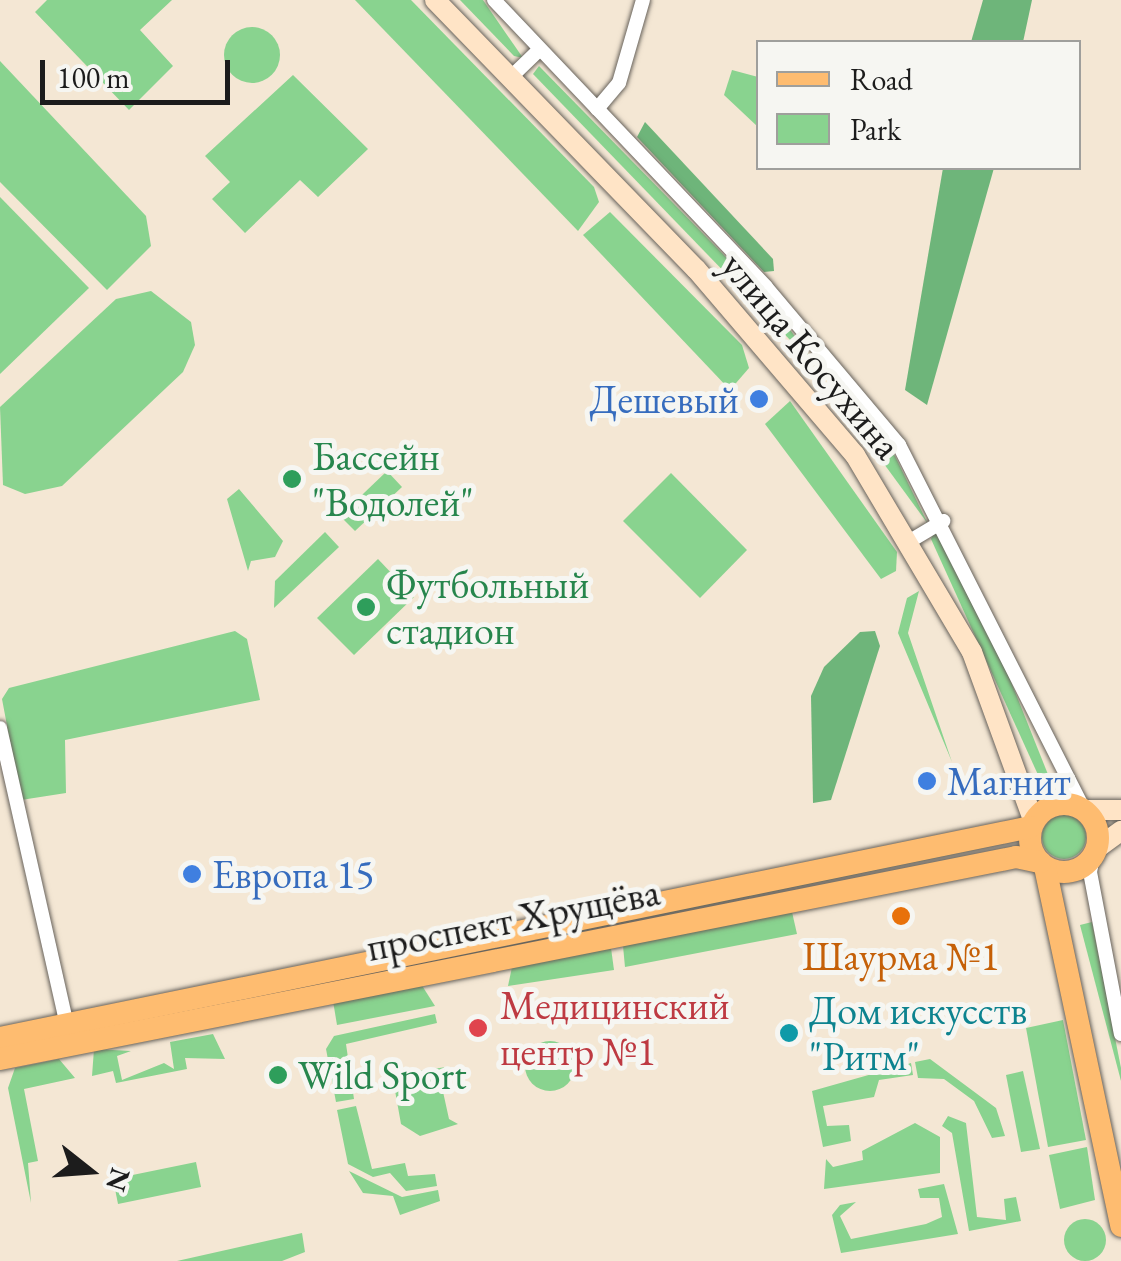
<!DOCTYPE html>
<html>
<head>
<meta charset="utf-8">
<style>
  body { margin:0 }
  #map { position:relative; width:1121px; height:1261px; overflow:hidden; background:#f4e7d4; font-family:"EB Garamond",serif }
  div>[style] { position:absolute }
  .green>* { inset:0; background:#89d38f }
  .round { border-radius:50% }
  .forest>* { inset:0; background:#6eb57a }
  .roads { filter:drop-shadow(0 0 2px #68635c) drop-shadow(0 0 2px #68635c) }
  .minor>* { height:14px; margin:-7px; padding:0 7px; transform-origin:7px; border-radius:7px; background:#fff }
  .secondary>* { height:20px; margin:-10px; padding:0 10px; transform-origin:10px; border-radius:10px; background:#ffe4c6 }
  .primary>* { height:22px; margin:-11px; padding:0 11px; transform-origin:11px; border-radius:11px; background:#febc70 }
  .primary>.ring { margin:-11px; padding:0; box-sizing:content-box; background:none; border:22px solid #febc70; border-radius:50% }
  .dots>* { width:28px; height:28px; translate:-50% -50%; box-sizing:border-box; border:5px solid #f6f6f2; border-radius:50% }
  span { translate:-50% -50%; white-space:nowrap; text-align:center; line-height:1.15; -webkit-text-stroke:10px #f6f6f2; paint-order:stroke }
  .street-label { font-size:40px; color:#1c1c1c }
  .shop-label { font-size:40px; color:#366cbe }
  .right { translate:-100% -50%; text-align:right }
  .left { translate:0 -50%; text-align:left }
  .leisure-label { font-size:40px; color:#27864d }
  .food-label { font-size:40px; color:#c56008 }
  .health-label { font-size:40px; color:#be3a42 }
  .culture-label { font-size:40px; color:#0d838f }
  .legend { position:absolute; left:756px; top:40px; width:325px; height:130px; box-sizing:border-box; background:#f6f6f2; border:2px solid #9f9f9c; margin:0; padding:12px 18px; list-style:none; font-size:30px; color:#1c1c1c }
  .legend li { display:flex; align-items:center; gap:20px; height:50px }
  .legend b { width:50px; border:2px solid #9f9f9c }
  .north { position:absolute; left:40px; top:1121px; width:100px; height:100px; -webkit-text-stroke:8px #f6f6f2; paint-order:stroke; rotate:107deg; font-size:28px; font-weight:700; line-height:40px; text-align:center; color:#1c1c1c }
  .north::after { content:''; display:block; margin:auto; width:35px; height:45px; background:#1c1c1c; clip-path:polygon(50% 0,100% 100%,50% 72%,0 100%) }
  .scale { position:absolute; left:40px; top:60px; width:190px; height:45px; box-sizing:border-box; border:5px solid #1c1c1c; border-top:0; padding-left:12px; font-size:30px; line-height:35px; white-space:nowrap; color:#1c1c1c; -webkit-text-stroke:8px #f6f6f2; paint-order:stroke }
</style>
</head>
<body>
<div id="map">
  <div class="green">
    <i style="clip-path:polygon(47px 0,172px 0,140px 30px,173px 66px,129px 110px,35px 12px)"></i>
    <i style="clip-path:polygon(355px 0,411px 0,594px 187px,599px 202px,578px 231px)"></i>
    <i style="clip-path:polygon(460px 0,483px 0,523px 58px,514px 56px)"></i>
    <i class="round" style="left:224px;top:27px;width:56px;height:56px"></i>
    <i style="clip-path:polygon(0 61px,146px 216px,151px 246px,107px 290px,0 182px)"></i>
    <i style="clip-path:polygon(539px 66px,768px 300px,822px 373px,533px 74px)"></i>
    <i style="clip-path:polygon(732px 70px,758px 77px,758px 127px,724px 95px)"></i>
    <i style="clip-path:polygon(293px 75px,368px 149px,318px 197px,300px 180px,245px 233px,212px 199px,230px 182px,205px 156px)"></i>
    <i style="clip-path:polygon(0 197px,89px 288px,0 374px)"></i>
    <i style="clip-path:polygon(610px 212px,742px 345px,749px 368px,730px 390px,583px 235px)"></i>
    <i style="clip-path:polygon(151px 291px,191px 322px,195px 345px,183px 372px,62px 486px,25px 494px,3px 485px,0 407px,116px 299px)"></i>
    <i style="clip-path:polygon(847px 396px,895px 456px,928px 524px,857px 427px)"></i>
    <i style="clip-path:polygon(790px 401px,897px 552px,896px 571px,881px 579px,765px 424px)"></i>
    <i style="clip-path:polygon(387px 471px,402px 487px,355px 531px,340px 516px)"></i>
    <i style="clip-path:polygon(671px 473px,747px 550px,700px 598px,623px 521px)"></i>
    <i style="clip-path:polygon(239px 489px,283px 541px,275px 557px,251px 561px,248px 571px,227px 499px)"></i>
    <i style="clip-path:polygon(935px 530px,992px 634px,1055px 792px,1044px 788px,931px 539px)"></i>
    <i style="clip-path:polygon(325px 532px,339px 547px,274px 608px,275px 581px)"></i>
    <i style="clip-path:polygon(378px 559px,414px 597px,354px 655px,317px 618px)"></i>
    <i style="clip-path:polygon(919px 591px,908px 633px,952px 762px,898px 633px,907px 598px)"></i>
    <i style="clip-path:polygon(235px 631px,247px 639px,260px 700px,65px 740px,66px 793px,21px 800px,2px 699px,9px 688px)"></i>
    <i class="round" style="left:1042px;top:815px;width:44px;height:44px"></i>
    <i style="clip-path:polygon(1022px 840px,78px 1036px,76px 1028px)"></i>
    <i style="clip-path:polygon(792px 912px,797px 934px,625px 967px,623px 946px)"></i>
    <i style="clip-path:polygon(1092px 922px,1121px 1068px,1121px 1081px,1080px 925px)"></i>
    <i style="clip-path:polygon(611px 948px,614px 970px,508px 986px,512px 967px)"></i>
    <i style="clip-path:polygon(421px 984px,435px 1006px,337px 1025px,333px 1001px)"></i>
    <i style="clip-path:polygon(435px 1014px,437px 1023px,346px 1044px,354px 1099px,336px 1102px,326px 1049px,334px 1036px)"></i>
    <i style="clip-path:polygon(1063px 1020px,1086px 1140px,1048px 1147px,1026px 1028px)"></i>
    <i style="clip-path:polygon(213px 1034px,225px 1059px,185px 1058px,187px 1069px,116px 1083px,113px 1071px,92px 1076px,94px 1049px,131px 1051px,117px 1056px,122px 1080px,164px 1063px,174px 1069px,170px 1042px)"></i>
    <i class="round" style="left:525px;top:1041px;width:50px;height:50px"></i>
    <i style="clip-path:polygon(59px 1059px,75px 1078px,24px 1089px,38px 1161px,28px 1163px,31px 1203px,8px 1088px,15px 1068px)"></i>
    <i style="clip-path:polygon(930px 1059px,996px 1108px,1005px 1136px,992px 1138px,974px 1101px,944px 1079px,918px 1078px,915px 1062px)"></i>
    <i style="clip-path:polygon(911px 1063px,913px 1075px,879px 1080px,874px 1097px,823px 1106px,827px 1126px,849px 1125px,851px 1141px,823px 1147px,812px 1091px)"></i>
    <i style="clip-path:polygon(446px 1067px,440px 1078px,449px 1119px,458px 1124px,420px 1136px,401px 1124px,394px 1085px,399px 1074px)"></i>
    <i style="clip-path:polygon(1023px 1071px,1040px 1149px,1021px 1152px,1006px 1075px)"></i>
    <i style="clip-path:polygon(356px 1106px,372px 1169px,405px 1163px,408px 1176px,435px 1174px,437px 1186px,406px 1191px,390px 1173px,373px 1177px,348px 1164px,337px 1110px)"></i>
    <i style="clip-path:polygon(948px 1116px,966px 1123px,977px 1217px,1006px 1220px,1004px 1199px,1016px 1197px,1021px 1221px,969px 1231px,952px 1133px,942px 1126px)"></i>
    <i style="clip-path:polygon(915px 1123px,940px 1137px,940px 1173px,824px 1189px,826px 1159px,833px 1167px,863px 1160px,862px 1151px)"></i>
    <i style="clip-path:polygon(1087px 1147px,1095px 1200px,1060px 1209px,1049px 1155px)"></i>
    <i style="clip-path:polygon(196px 1162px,201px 1187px,118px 1204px,113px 1179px)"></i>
    <i style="clip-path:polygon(349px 1171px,402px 1197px,438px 1190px,440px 1201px,400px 1215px,393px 1196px,363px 1193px)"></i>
    <i style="clip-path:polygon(944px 1184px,958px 1234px,841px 1253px,832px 1215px,840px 1205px,856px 1202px,840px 1216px,851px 1239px,926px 1224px,942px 1217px,939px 1198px,920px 1198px,918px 1189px)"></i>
    <i class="round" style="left:1064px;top:1219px;width:42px;height:42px"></i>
    <i style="clip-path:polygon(302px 1233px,305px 1252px,282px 1261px,177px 1261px)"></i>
  </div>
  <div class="forest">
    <i style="clip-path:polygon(983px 0,1032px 0,1023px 42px,971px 42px)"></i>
    <i style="clip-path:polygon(645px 122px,773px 259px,774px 271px,764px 272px,637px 137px)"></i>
    <i style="clip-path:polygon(943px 168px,994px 168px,927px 405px,905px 390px)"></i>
    <i style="clip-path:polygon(875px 631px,880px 646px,831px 800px,813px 803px,811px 696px,824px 667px,860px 632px)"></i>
  </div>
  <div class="roads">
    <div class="minor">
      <i style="left:494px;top:0;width:395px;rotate:46.5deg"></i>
      <i style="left:766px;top:287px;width:207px;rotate:49.9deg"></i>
      <i style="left:899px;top:445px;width:409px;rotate:63.1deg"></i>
      <i style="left:511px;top:77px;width:40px;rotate:-44deg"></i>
      <i style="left:597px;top:109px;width:34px;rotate:-50deg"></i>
      <i style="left:619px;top:83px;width:86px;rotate:-73.9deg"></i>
      <i style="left:910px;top:541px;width:39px;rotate:-31deg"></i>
      <i style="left:0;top:728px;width:304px;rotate:77.3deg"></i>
      <i style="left:1094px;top:853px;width:19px;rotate:102deg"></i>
      <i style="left:1090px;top:872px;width:165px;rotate:79.2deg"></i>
    </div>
    <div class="secondary">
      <i style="left:435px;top:0;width:375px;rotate:45.9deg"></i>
      <i style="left:696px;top:269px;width:245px;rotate:49.5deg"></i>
      <i style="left:855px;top:455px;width:229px;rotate:59.3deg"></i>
      <i style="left:972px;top:652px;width:181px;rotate:70deg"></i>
      <i style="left:1084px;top:810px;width:37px"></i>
      <i style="left:1096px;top:849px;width:31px;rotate:-36deg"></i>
    </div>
    <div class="primary">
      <i class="ring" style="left:1030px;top:804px;width:46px;height:46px"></i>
      <i style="left:1045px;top:867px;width:367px;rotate:78deg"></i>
      <i style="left:0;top:1038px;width:1052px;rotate:-11.57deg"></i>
      <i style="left:0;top:1059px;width:1036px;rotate:-11.24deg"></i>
      <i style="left:1016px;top:857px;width:25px;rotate:12deg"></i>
    </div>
  </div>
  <div class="dots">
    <i style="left:759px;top:399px;background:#3f7fe0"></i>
    <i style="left:292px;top:479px;background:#2e9e5b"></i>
    <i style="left:366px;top:607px;background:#2e9e5b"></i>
    <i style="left:927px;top:781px;background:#3f7fe0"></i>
    <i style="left:192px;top:874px;background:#3f7fe0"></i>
    <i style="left:901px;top:916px;background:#e8710a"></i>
    <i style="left:478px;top:1028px;background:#e0444e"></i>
    <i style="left:789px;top:1033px;background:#0f9aa8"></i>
    <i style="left:278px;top:1075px;background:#2e9e5b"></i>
  </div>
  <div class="street-label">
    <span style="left:812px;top:355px;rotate:50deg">улица Косухина</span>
    <span style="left:513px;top:919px;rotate:-11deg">проспект Хрущёва</span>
  </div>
  <div class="shop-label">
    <span class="right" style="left:739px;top:399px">Дешевый</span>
    <span class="left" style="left:947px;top:781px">Магнит</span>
    <span class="left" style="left:212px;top:874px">Европа 15</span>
  </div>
  <div class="leisure-label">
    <span class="left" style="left:312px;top:479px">Бассейн<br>"Водолей"</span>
    <span class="left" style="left:386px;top:607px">Футбольный<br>стадион</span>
    <span class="left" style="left:298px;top:1075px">Wild Sport</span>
  </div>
  <div class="food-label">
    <span style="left:901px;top:956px">Шаурма №1</span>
  </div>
  <div class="health-label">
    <span class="left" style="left:500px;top:1028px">Медицинский<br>центр №1</span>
  </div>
  <div class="culture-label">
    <span class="left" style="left:809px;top:1033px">Дом искусств<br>"Ритм"</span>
  </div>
  <ul class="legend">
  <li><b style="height:12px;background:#febc70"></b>Road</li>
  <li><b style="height:28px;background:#89d38f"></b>Park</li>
  </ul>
  <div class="north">N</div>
  <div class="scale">100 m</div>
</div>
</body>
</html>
